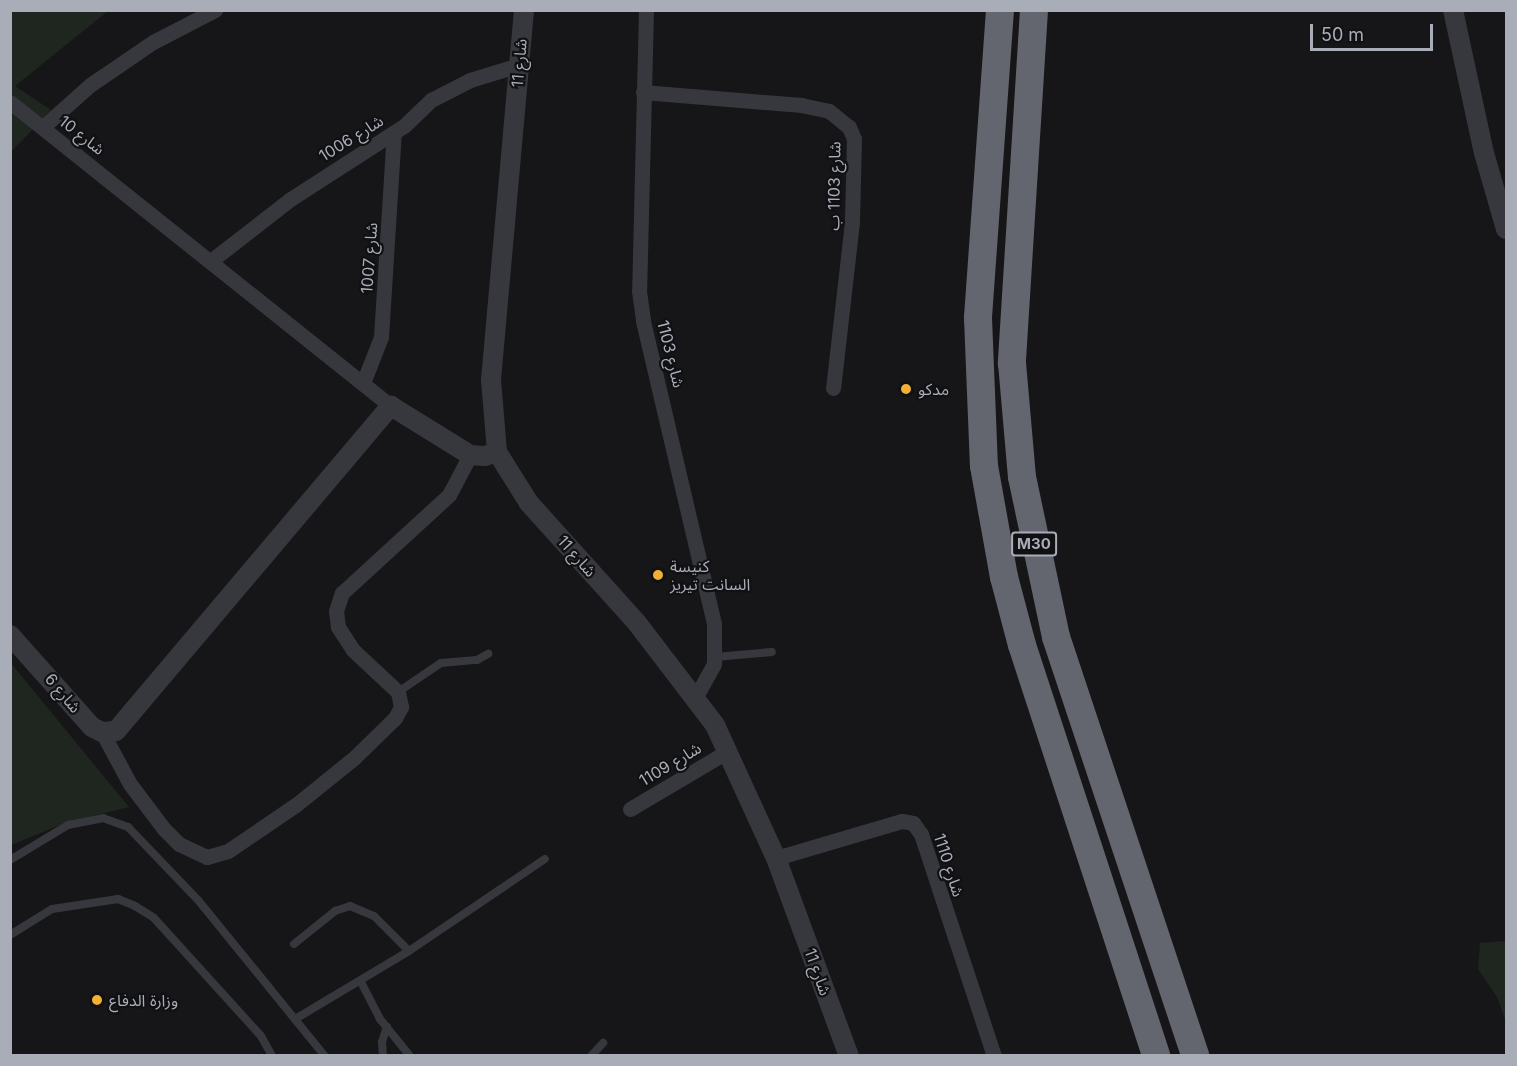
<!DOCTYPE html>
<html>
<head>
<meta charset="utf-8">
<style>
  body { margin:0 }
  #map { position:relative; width:1517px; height:1066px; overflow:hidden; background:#161618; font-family:Inter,"Noto Sans Arabic",sans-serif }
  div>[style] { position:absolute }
  .green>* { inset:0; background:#1e261f }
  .service>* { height:8px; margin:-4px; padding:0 4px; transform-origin:4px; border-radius:4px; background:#37383d }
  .minor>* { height:15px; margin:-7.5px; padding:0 7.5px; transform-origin:7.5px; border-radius:7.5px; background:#37383d }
  .tertiary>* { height:20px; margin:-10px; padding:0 10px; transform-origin:10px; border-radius:10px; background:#37383d }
  .motorway>* { height:28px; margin:-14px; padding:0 14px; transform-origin:14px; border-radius:14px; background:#63666e }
  .dots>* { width:16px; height:16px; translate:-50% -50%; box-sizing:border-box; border:3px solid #111113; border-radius:50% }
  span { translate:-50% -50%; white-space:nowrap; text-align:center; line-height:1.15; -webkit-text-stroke:4.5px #111113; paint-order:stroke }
  .shield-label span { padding:2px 4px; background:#111113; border:2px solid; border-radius:4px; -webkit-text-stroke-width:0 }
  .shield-label { font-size:15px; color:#a8adb8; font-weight:700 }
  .street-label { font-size:16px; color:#a8adb8 }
  .poi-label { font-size:16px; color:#a8adb8 }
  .left { translate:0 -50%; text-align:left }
  .frame { position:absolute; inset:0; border:12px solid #a8adb8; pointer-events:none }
  .scale { position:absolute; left:1310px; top:24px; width:123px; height:27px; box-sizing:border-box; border:3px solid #a8adb8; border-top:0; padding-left:8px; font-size:18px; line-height:21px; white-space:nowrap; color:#a8adb8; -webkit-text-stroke:4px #111113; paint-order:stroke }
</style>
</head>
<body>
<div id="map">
  <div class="green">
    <i style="clip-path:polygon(11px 11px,108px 11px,15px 86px,51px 110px,11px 152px)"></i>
    <i style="clip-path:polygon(10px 662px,129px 807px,65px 823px,11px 845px)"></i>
    <i style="clip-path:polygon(1506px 941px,1506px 1022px,1497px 997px,1478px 969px,1480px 943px)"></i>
  </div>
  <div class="service">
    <i style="left:715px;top:657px;width:57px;rotate:-5deg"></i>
    <i style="left:398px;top:692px;width:52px;rotate:-34deg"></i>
    <i style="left:441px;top:663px;width:36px;rotate:-5deg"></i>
    <i style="left:477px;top:660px;width:13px;rotate:-29deg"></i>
    <i style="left:10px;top:860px;width:68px;rotate:-31.1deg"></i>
    <i style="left:68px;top:825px;width:36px;rotate:-11deg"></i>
    <i style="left:103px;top:818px;width:27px;rotate:20deg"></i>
    <i style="left:128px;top:827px;width:101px;rotate:46.2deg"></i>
    <i style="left:198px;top:900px;width:201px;rotate:50.9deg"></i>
    <i style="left:10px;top:935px;width:49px;rotate:-31.8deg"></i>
    <i style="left:52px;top:909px;width:67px;rotate:-8.6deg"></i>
    <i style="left:118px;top:899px;width:18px;rotate:22deg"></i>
    <i style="left:135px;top:906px;width:22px;rotate:32deg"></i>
    <i style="left:154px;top:918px;width:159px;rotate:47.8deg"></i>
    <i style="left:261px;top:1036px;width:23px;rotate:61deg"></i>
    <i style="left:294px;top:944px;width:53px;rotate:-38.8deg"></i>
    <i style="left:335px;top:911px;width:16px;rotate:-18deg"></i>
    <i style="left:350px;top:906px;width:26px;rotate:23deg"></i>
    <i style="left:374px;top:916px;width:49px;rotate:45deg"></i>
    <i style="left:361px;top:982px;width:42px;rotate:62.8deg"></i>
    <i style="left:380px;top:1019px;width:48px;rotate:51deg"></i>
    <i style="left:297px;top:1018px;width:131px;rotate:-30.9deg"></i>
    <i style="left:409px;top:951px;width:164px;rotate:-34.1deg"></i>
    <i style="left:383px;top:1056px;width:14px;rotate:-94deg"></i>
    <i style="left:382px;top:1042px;width:16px;rotate:-72deg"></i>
    <i style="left:591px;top:1056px;width:18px;rotate:-47deg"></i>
  </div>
  <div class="minor">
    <i style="left:646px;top:10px;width:281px;rotate:91.4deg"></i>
    <i style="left:639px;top:291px;width:30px;rotate:82deg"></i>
    <i style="left:643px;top:321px;width:311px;rotate:76.8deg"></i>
    <i style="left:714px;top:624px;width:40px;rotate:90deg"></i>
    <i style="left:714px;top:664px;width:38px;rotate:119deg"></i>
    <i style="left:643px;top:92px;width:159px;rotate:4.7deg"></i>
    <i style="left:801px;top:105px;width:29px;rotate:12deg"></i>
    <i style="left:829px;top:111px;width:26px;rotate:39deg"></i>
    <i style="left:849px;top:127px;width:13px;rotate:67deg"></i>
    <i style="left:854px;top:139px;width:83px;rotate:91.4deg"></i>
    <i style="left:852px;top:222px;width:167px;rotate:96.5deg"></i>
    <i style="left:10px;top:102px;width:487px;rotate:38.6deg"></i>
    <i style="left:43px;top:127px;width:63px;rotate:-41.8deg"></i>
    <i style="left:90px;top:85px;width:76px;rotate:-34.3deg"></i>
    <i style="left:153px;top:42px;width:70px;rotate:-27.3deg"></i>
    <i style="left:212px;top:260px;width:98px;rotate:-37.9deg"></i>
    <i style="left:289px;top:200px;width:137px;rotate:-32.8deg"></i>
    <i style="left:404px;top:126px;width:37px;rotate:-44deg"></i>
    <i style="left:431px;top:100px;width:44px;rotate:-27.1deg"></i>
    <i style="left:470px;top:80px;width:51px;rotate:-17deg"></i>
    <i style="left:363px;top:383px;width:49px;rotate:-68.6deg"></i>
    <i style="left:381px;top:337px;width:205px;rotate:-86.4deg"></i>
    <i style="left:102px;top:732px;width:59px;rotate:61.7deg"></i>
    <i style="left:130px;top:784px;width:56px;rotate:52.9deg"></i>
    <i style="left:164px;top:829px;width:21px;rotate:45deg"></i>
    <i style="left:179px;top:844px;width:31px;rotate:25deg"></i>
    <i style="left:207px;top:857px;width:22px;rotate:-16deg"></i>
    <i style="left:228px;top:851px;width:83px;rotate:-34.3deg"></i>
    <i style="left:297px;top:804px;width:75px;rotate:-39deg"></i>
    <i style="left:355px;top:757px;width:56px;rotate:-44.3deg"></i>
    <i style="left:395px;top:718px;width:13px;rotate:-61deg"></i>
    <i style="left:401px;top:707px;width:15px;rotate:-101deg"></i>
    <i style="left:398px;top:692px;width:62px;rotate:-137deg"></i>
    <i style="left:353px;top:650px;width:27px;rotate:-123deg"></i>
    <i style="left:338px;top:627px;width:16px;rotate:-97deg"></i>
    <i style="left:336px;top:611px;width:19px;rotate:-72deg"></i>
    <i style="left:342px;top:593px;width:145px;rotate:-42.5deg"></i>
    <i style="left:449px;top:495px;width:45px;rotate:-62.3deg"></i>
    <i style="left:630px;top:809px;width:114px;rotate:-30.6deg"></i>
    <i style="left:776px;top:858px;width:131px;rotate:-16.4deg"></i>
    <i style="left:902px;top:821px;width:11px;rotate:10deg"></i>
    <i style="left:913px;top:823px;width:14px;rotate:54deg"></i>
    <i style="left:921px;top:834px;width:234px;rotate:71.8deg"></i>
  </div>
  <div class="tertiary">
    <i style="left:524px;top:10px;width:371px;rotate:95.1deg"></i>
    <i style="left:491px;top:380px;width:72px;rotate:85.2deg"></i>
    <i style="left:497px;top:452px;width:60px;rotate:57.9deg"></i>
    <i style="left:529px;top:503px;width:161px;rotate:48deg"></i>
    <i style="left:637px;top:623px;width:128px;rotate:52.6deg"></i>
    <i style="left:715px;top:725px;width:146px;rotate:65.4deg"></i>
    <i style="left:776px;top:858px;width:211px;rotate:69.8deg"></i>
    <i style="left:1453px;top:10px;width:146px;rotate:77.8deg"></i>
    <i style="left:1484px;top:153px;width:79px;rotate:73.9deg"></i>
    <i style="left:10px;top:635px;width:123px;rotate:48.3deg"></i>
    <i style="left:92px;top:727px;width:11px;rotate:27deg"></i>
    <i style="left:102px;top:732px;width:14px;rotate:-4deg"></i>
    <i style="left:116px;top:731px;width:426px;rotate:-49.8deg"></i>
    <i style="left:391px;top:406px;width:93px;rotate:31.8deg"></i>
    <i style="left:470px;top:455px;width:15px;rotate:4deg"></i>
    <i style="left:485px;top:456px;width:13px;rotate:-18deg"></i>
  </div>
  <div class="motorway">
    <i style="left:1000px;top:10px;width:309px;rotate:94.1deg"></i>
    <i style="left:978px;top:318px;width:148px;rotate:87.7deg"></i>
    <i style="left:984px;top:466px;width:113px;rotate:79.8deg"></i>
    <i style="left:1004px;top:577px;width:70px;rotate:75.2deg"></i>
    <i style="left:1022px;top:645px;width:432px;rotate:71.9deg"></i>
    <i style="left:1034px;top:10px;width:354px;rotate:93.6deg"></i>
    <i style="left:1012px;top:363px;width:114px;rotate:85deg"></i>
    <i style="left:1022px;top:477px;width:164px;rotate:78deg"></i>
    <i style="left:1056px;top:637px;width:441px;rotate:71.6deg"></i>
  </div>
  <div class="dots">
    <i style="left:906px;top:389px;background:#f2b134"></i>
    <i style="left:658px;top:575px;background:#f2b134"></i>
    <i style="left:97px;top:1000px;background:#f2b134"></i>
  </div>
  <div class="shield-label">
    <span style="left:1034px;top:544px">M30</span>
  </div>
  <div class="street-label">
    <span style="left:519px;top:63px;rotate:-85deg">شارع 11</span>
    <span style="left:82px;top:135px;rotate:38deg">شارع 10</span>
    <span style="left:351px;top:138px;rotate:-32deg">شارع 1006</span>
    <span style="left:834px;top:186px;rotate:-89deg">شارع 1103 ب</span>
    <span style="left:369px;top:258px;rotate:-86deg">شارع 1007</span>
    <span style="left:671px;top:354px;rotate:76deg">شارع 1103</span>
    <span style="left:577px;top:556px;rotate:48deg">شارع 11</span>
    <span style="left:63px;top:693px;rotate:50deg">شارع 6</span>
    <span style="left:670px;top:764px;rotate:-31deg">شارع 1109</span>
    <span style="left:949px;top:865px;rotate:72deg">شارع 1110</span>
    <span style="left:818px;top:972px;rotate:70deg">شارع 11</span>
  </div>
  <div class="poi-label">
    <span class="left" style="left:918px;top:389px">مدكو</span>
    <span class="left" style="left:670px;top:575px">كنيسة<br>السانت تيريز</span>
    <span class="left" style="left:109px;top:1000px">وزارة الدفاع</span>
  </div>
  <div class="frame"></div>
  <div class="scale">50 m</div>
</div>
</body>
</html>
